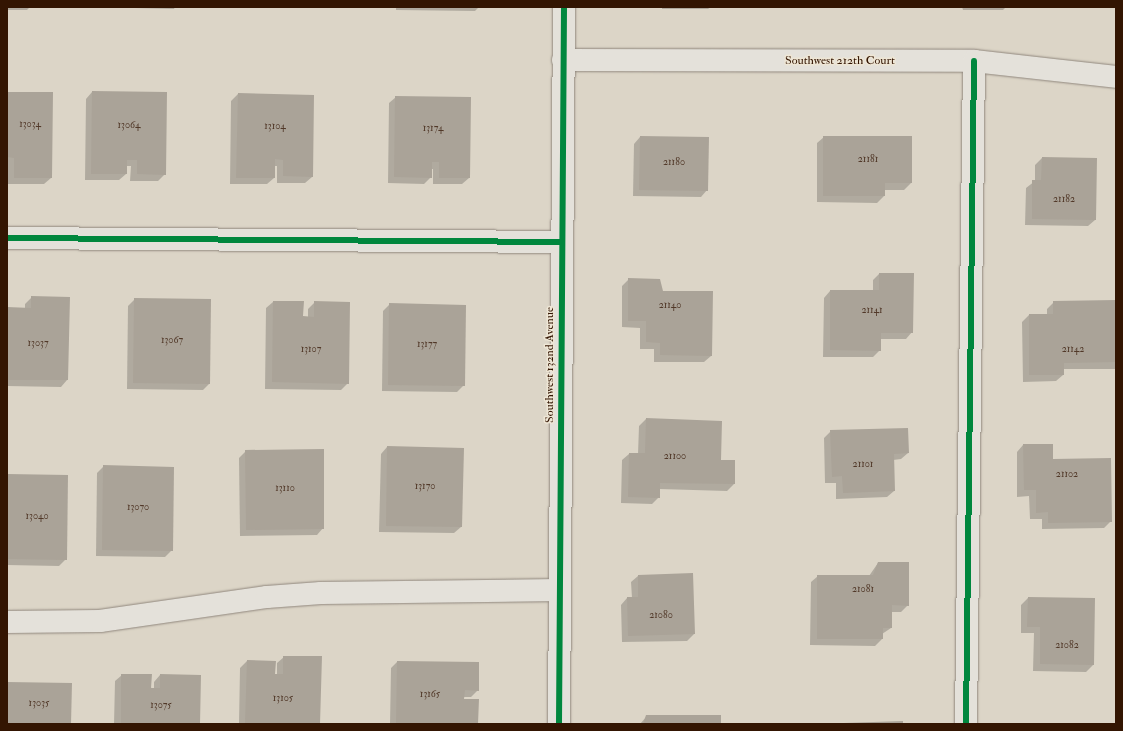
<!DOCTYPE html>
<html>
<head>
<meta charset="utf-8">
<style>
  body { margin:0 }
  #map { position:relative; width:1123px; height:731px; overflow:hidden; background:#dcd5c7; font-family:"IM FELL Double Pica",serif }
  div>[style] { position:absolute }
  .shadow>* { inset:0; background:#0003 }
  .building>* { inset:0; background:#aaa398 }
  .roads { filter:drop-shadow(0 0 1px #90877d) drop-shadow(0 0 1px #90877d) }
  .minor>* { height:22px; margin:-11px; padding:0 11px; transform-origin:11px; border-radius:11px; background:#e4e1da }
  .cycleway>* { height:6px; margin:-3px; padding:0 3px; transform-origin:3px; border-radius:3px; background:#00873e }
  span { translate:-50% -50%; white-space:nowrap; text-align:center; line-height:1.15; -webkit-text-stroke:3px #eee6d5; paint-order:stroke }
  .number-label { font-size:10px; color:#513828 }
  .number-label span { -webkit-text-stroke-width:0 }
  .street-label { font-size:12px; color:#331502 }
  .frame { position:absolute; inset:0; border:8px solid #331502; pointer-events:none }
</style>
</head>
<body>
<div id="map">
  <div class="shadow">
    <i style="clip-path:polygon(7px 7px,30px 7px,27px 10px,7px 10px)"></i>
    <i style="clip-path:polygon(95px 7px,175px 7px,174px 9px)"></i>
    <i style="clip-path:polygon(396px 7px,479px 7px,475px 11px,396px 10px)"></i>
    <i style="clip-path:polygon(662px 7px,711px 7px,708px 9px,662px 9px)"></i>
    <i style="clip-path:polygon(962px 7px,1006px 7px,1003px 10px,963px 10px)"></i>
    <i style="clip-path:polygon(92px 92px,165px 174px,158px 181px,130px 181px,131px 166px,126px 166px,126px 174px,119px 180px,85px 180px,86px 99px)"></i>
    <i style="clip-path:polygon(7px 93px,51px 178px,44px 184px,7px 184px)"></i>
    <i style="clip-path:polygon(238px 94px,313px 96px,312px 177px,305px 183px,277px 183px,277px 166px,274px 166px,274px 178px,267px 184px,230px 184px,231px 101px)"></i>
    <i style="clip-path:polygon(396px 97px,469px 178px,462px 184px,433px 184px,433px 169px,431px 169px,431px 177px,424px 184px,388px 183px,389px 103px)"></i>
    <i style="clip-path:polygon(640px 137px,707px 190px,701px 197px,633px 196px,634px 144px)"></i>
    <i style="clip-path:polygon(824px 137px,911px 183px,904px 190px,884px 190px,884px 196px,877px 203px,817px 202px,817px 143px)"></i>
    <i style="clip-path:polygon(1042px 158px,1096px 159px,1095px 220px,1088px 226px,1025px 225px,1026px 188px,1035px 181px,1035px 165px)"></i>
    <i style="clip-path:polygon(879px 274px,912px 332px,906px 339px,880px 339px,880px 350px,873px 357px,823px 357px,824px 298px,830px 291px,873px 291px,873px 280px)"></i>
    <i style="clip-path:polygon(629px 279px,662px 292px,711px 356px,704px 362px,654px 362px,654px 349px,640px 349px,640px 328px,622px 327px,622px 286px)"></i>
    <i style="clip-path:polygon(32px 297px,67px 380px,61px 387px,7px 386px,7px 308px,25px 308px,25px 304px)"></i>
    <i style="clip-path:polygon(135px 299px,209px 384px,203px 390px,127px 389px,128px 306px)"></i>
    <i style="clip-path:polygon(273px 302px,302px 317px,308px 317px,308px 309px,315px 302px,348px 383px,341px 390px,265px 389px,266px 308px)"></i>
    <i style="clip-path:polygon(1054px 302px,1116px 338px,1116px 369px,1063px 369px,1063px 375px,1056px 381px,1023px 382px,1022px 322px,1029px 315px,1047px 315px,1047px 309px)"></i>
    <i style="clip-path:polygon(390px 304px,464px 385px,457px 392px,382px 391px,383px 311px)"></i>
    <i style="clip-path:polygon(646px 419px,721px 422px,720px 461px,734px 484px,727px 491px,659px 489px,659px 497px,652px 504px,621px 503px,622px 460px,629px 454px,638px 454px,639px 426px)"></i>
    <i style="clip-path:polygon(831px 431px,908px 453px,901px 459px,893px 460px,894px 491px,887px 497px,836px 499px,836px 483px,825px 483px,824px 438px)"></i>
    <i style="clip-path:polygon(1023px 445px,1052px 460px,1111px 521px,1104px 528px,1042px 529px,1042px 519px,1030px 519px,1029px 496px,1017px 497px,1017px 452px)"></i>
    <i style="clip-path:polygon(387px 447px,461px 527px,454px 533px,379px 532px,381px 454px)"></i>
    <i style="clip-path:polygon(246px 451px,323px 528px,317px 535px,240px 536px,239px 458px)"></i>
    <i style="clip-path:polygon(104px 466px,172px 550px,165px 557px,96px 556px,97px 473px)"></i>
    <i style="clip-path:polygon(7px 475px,66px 559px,59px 566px,7px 565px)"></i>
    <i style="clip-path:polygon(878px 563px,908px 605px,901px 612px,891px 612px,891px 628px,882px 634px,882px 639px,875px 646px,810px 645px,811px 582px,818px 576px,869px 576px)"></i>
    <i style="clip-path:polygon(692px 574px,694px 634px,687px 641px,622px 642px,621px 605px,627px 598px,632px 598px,631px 582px,638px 576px)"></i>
    <i style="clip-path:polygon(1028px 598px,1093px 665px,1086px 672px,1033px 671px,1034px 633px,1021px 633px,1021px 605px)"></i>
    <i style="clip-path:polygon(284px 657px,319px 724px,239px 724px,240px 668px,247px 661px,277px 675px,277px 663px)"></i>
    <i style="clip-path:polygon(397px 662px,478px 690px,471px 697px,463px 697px,463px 700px,477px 724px,390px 724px,391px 668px)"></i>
    <i style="clip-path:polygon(122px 675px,154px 689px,154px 682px,160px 675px,199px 724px,114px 724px,115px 681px)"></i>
    <i style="clip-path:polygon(647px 716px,720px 724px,640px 724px)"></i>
  </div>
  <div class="building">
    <i style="clip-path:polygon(92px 91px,167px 92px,166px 175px,137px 174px,137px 160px,127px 160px,127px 174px,91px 174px)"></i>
    <i style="clip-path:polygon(7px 92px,53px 92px,52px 178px,14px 178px,14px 158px,7px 157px)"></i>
    <i style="clip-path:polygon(238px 93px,314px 95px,313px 177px,283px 176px,283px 160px,275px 159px,275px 178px,236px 178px)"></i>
    <i style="clip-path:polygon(395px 96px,471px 97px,470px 178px,439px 178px,439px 162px,432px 162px,432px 178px,394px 177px)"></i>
    <i style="clip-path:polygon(640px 136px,709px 137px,708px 191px,639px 190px)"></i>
    <i style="clip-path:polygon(823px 136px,912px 136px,912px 183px,885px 183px,885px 196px,823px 196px)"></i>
    <i style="clip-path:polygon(1042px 157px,1097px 158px,1096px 220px,1032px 219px,1032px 180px,1041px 180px)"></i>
    <i style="clip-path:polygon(879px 273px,914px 273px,913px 333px,881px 333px,881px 351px,830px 350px,830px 290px,879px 290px)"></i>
    <i style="clip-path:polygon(628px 278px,660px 279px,663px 291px,713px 291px,712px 356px,660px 355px,660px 343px,646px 342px,646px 321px,628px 321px)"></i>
    <i style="clip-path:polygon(31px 296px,70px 297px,68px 380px,7px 380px,7px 307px,31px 308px)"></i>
    <i style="clip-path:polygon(134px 298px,211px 299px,210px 384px,133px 383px)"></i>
    <i style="clip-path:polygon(1116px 300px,1116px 362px,1064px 363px,1064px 375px,1029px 375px,1029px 314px,1053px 314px,1053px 301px)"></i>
    <i style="clip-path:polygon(273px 301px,304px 301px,303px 316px,314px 317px,314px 301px,350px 302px,349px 384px,272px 382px)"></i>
    <i style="clip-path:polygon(389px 303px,466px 305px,465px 386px,388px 385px)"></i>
    <i style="clip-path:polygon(646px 418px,722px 421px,721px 460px,735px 460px,735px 484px,660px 483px,660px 498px,628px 497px,629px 453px,645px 453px)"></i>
    <i style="clip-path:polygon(908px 428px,909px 453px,894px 454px,895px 491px,843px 493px,842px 476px,832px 477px,830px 430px)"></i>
    <i style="clip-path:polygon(1023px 444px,1053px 444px,1053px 459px,1111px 458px,1112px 522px,1048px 523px,1048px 512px,1036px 513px,1036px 490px,1024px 490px)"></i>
    <i style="clip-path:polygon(387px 446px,464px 448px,462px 527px,386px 526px)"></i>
    <i style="clip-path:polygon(324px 449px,324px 529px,246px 530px,245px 450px)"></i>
    <i style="clip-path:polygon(103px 465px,174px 467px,173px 551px,102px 550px)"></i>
    <i style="clip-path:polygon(7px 474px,68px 475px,67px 560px,7px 559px)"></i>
    <i style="clip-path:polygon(878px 562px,909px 562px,909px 606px,892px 605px,892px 628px,883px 628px,883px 639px,817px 639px,817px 575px,873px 575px)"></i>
    <i style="clip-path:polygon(693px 573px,695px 634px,628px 636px,627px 597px,638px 597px,638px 575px)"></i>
    <i style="clip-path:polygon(1028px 597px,1095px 598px,1094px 665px,1040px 664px,1040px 627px,1027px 627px)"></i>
    <i style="clip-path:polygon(283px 656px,322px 656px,320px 724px,245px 724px,247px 660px,276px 661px,275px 674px,283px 674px)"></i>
    <i style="clip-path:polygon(397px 661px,479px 662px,479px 691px,465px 690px,464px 699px,479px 699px,478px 724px,396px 724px)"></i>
    <i style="clip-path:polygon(121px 674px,152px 674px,151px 688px,160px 688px,160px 674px,201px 675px,200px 724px,121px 724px)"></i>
    <i style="clip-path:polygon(7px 682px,72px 683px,71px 724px,7px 724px)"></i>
    <i style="clip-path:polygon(646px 715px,721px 715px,721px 724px,643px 724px)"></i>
    <i style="clip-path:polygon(903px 721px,903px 724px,844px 724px,844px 723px)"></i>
  </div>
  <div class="roads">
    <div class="minor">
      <i style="left:563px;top:60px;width:411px;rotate:0.1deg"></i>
      <i style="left:974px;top:61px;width:143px;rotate:6.4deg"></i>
      <i style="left:7px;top:238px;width:555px;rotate:0.41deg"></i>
      <i style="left:7px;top:622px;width:93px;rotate:-0.6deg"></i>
      <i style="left:100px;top:621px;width:169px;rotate:-8.2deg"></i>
      <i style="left:267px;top:597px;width:54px;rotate:-4.2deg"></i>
      <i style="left:321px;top:593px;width:239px;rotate:-0.7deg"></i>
      <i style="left:559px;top:724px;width:717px;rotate:-89.6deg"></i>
      <i style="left:966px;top:724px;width:663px;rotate:-89.31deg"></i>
    </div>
  </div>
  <div class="cycleway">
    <i style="left:7px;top:238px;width:555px;rotate:0.41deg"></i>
    <i style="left:559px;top:724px;width:717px;rotate:-89.6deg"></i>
    <i style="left:966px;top:724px;width:663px;rotate:-89.31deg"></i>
  </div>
  <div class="number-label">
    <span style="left:30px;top:125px">13034</span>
    <span style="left:129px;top:126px">13064</span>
    <span style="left:275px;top:127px">13104</span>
    <span style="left:433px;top:129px">13174</span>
    <span style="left:868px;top:160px">21181</span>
    <span style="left:674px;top:163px">21180</span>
    <span style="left:1064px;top:200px">21182</span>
    <span style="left:670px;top:306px">21140</span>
    <span style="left:872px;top:311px">21141</span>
    <span style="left:172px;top:341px">13067</span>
    <span style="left:38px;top:344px">13037</span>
    <span style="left:427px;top:345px">13177</span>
    <span style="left:311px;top:350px">13107</span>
    <span style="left:1073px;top:350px">21142</span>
    <span style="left:675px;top:457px">21100</span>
    <span style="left:863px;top:465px">21101</span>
    <span style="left:1067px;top:475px">21102</span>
    <span style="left:425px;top:487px">13170</span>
    <span style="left:285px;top:489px">13110</span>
    <span style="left:138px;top:508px">13070</span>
    <span style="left:37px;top:517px">13040</span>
    <span style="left:863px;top:590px">21081</span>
    <span style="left:661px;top:616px">21080</span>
    <span style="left:1067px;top:646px">21082</span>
    <span style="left:430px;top:695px">13165</span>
    <span style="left:283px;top:699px">13105</span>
    <span style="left:39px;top:704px">13035</span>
    <span style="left:161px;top:706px">13075</span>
  </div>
  <div class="street-label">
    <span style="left:840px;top:61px">Southwest 212th Court</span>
    <span style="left:550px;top:365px;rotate:-90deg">Southwest 132nd Avenue</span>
  </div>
  <div class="frame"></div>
</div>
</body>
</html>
